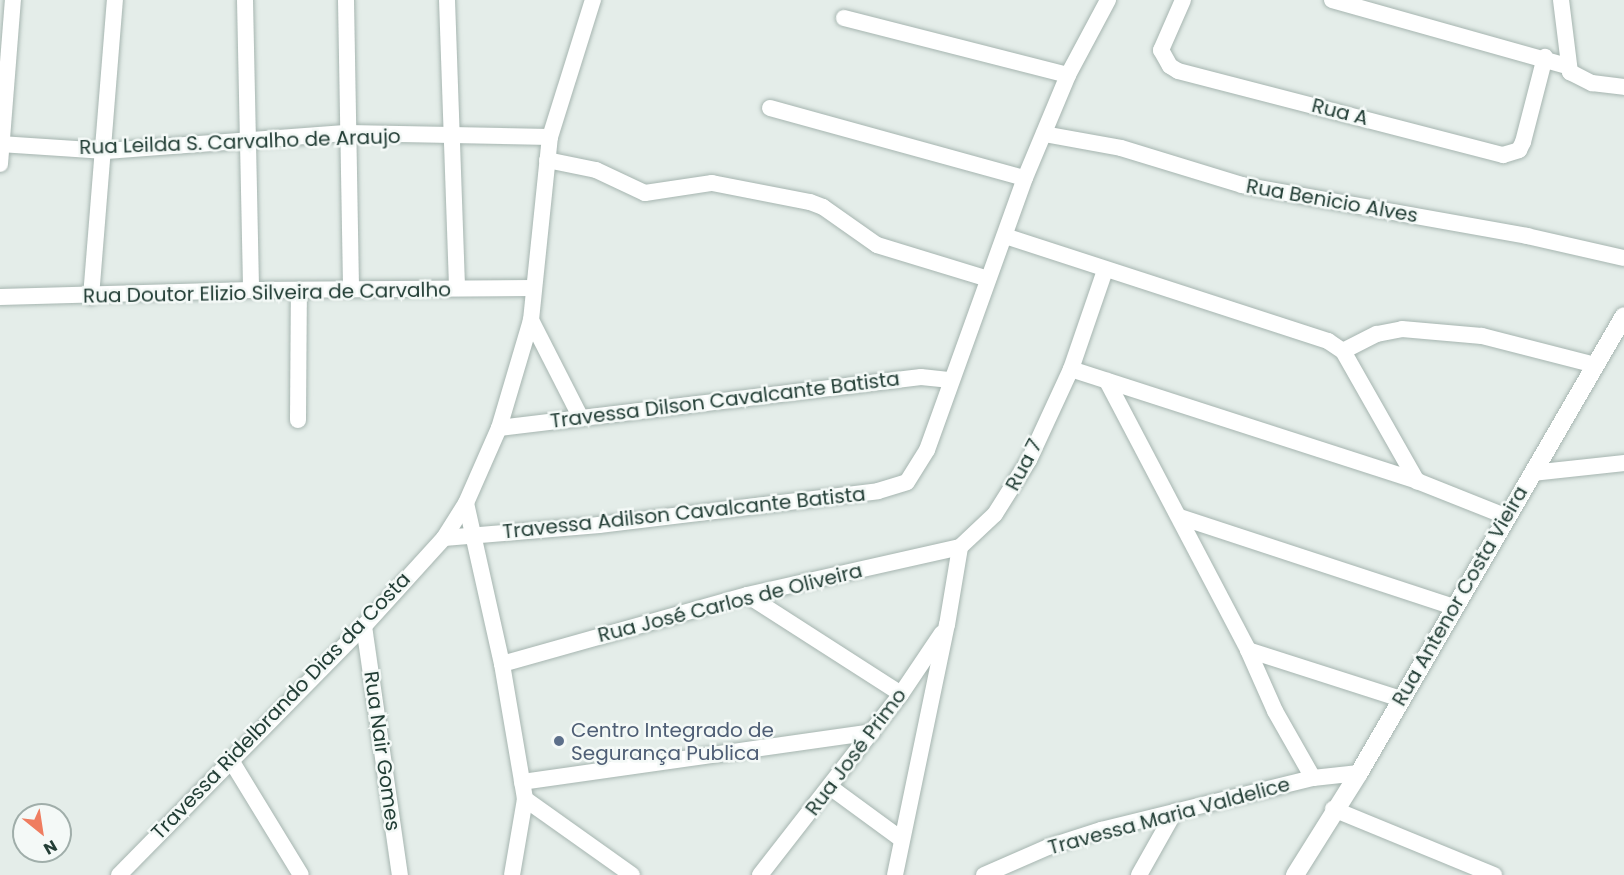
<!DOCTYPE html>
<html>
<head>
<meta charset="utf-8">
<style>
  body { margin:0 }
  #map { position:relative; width:1624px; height:875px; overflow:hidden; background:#e4ede9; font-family:Poppins,sans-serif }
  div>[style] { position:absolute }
  .roads { filter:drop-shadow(0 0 2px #a6b5b0) drop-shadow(0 0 2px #a6b5b0) }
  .street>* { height:16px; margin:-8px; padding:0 8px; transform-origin:8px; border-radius:8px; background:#fff }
  .secondary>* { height:18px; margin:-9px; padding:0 9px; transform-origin:9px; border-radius:9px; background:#fff }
  .dots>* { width:16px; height:16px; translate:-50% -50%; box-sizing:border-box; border:3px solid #f4f9f7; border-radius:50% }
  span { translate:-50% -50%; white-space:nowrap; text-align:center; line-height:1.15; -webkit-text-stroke:5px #f4f9f7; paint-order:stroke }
  .street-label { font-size:20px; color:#233e36 }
  .service-label { font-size:20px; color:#4e5e75 }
  .left { translate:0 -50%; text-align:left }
  .north { position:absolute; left:12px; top:803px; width:60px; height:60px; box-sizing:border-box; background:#f4f9f7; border:2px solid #a0aeaa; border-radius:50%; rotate:150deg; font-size:16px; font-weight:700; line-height:24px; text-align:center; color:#233e36 }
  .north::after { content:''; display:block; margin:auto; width:21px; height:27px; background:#ef7d60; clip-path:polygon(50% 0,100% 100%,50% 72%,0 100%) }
</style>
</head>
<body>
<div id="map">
  <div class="roads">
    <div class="street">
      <i style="left:245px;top:0;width:290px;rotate:88.8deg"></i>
      <i style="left:346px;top:0;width:289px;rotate:89deg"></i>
      <i style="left:447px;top:0;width:288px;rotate:88deg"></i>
      <i style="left:1183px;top:0;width:55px;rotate:113.7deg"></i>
      <i style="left:1161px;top:50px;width:18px;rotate:61deg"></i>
      <i style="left:1170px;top:66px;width:9px;rotate:32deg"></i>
      <i style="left:1178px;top:71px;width:336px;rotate:14.5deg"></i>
      <i style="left:1503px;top:155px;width:17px;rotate:-17deg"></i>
      <i style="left:1519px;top:150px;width:9px;rotate:-63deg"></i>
      <i style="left:1523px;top:142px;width:88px;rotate:-75.5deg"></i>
      <i style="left:1332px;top:0;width:244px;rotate:15.7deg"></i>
      <i style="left:1561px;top:0;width:73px;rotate:82.9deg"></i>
      <i style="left:1570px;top:72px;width:25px;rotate:27deg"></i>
      <i style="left:1592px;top:83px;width:32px;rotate:7deg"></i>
      <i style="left:844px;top:18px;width:231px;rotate:14.3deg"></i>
      <i style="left:770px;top:108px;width:264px;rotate:15.4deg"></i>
      <i style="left:1044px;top:134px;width:78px;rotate:10.3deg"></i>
      <i style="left:1121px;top:148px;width:127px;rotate:17deg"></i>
      <i style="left:1242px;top:185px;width:290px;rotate:10.1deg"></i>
      <i style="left:1527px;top:236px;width:99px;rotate:12.8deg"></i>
      <i style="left:0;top:144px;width:106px;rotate:3.8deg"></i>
      <i style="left:106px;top:151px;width:243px;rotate:-4.3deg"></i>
      <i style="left:348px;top:133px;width:202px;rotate:1.1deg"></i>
      <i style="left:547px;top:160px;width:50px;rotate:11.5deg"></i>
      <i style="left:596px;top:170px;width:54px;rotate:25.1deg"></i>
      <i style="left:645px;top:193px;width:68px;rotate:-8.5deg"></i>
      <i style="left:712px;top:183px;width:100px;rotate:11deg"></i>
      <i style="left:810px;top:202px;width:14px;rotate:21deg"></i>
      <i style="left:823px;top:207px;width:66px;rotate:35.1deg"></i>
      <i style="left:877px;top:245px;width:116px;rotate:17deg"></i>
      <i style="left:0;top:164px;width:165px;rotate:-85.5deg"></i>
      <i style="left:1005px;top:236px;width:340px;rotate:18deg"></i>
      <i style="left:1328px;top:341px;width:18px;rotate:34deg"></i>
      <i style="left:1343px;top:351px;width:150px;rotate:60.4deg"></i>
      <i style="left:1417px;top:481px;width:95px;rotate:21.7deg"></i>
      <i style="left:0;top:297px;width:251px;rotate:-1.6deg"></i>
      <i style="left:251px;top:290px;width:282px;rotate:-0.4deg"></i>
      <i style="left:91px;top:297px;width:298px;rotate:-85.4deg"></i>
      <i style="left:531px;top:320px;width:108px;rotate:63deg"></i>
      <i style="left:1343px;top:351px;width:38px;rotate:-27deg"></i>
      <i style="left:1377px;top:334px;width:25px;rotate:-11deg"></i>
      <i style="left:1402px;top:329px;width:80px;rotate:5deg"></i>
      <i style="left:1482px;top:336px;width:117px;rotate:14.4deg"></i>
      <i style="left:1071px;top:369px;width:364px;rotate:17.9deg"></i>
      <i style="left:1107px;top:381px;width:304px;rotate:62.3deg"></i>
      <i style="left:1248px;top:650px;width:161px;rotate:17.8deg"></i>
      <i style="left:298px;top:420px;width:130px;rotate:-89.6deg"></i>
      <i style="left:499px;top:428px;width:425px;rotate:-6.9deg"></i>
      <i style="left:921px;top:377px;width:30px;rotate:6deg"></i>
      <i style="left:1532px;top:473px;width:93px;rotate:-6.2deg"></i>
      <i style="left:466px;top:503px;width:165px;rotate:77.4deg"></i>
      <i style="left:502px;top:664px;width:137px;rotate:80.3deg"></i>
      <i style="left:525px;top:799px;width:77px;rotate:99.7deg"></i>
      <i style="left:1180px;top:517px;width:287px;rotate:18.2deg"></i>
      <i style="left:444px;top:538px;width:156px;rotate:-4.8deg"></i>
      <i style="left:599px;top:525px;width:281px;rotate:-6.9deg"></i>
      <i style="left:878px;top:491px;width:30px;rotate:-17deg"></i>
      <i style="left:907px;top:482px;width:38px;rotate:-58deg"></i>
      <i style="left:927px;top:450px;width:289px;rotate:-70.2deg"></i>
      <i style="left:1025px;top:178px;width:112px;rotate:-67.3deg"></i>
      <i style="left:1068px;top:75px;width:85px;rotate:-61.9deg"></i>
      <i style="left:747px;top:595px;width:183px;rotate:32.7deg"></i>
      <i style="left:364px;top:626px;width:252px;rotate:81.8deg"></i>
      <i style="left:1248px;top:650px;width:67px;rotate:66.1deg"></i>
      <i style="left:1275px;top:711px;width:77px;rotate:60.4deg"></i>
      <i style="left:502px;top:664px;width:255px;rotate:-15.7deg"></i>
      <i style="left:747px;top:595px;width:218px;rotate:-12.7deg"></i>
      <i style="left:960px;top:547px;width:48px;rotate:-43.3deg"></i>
      <i style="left:995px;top:514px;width:64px;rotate:-57.8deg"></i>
      <i style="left:1029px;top:460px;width:100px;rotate:-65.2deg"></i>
      <i style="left:1071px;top:369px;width:105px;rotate:-71deg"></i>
      <i style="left:232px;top:762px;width:132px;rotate:58.6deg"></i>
      <i style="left:522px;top:782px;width:354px;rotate:-8.1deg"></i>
      <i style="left:830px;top:787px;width:88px;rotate:36.2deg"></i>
      <i style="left:525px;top:799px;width:131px;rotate:35.4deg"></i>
      <i style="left:1333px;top:809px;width:174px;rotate:22.3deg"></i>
      <i style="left:119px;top:875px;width:349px;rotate:-45.5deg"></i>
      <i style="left:364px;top:626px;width:119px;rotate:-47.7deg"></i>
      <i style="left:444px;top:538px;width:41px;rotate:-57.8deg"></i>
      <i style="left:466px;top:503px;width:82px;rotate:-66.3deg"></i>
      <i style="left:499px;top:428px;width:113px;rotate:-73.5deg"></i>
      <i style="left:531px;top:320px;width:184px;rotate:-84.1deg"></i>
      <i style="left:550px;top:137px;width:144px;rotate:-72.6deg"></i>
      <i style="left:760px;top:875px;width:229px;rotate:-52.1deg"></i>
      <i style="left:901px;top:694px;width:73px;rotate:-56.1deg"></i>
      <i style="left:895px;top:875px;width:255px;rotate:-78.3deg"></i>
      <i style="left:947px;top:625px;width:79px;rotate:-80.5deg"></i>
      <i style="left:984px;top:875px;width:70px;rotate:-23.6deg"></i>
      <i style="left:1048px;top:847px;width:56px;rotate:-17.8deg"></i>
      <i style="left:1101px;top:830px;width:218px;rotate:-13.8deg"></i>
      <i style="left:1313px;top:778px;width:46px;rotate:-6.2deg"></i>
      <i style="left:1139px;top:875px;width:73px;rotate:-60.6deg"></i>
    </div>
    <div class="secondary">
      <i style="left:1295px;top:875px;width:120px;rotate:-57.9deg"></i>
      <i style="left:1359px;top:773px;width:528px;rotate:-59.89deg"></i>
    </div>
  </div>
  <div class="dots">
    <i style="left:559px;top:741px;background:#5c6f8a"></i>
  </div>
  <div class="street-label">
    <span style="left:1340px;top:112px;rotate:14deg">Rua A</span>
    <span style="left:240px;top:142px;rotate:-2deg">Rua Leilda S. Carvalho de Araujo</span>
    <span style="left:1332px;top:201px;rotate:10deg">Rua Benicio Alves</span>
    <span style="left:267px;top:293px;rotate:-1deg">Rua Doutor Elizio Silveira de Carvalho</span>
    <span style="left:725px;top:400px;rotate:-7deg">Travessa Dilson Cavalcante Batista</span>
    <span style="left:1024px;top:465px;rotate:-62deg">Rua 7</span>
    <span style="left:684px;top:513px;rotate:-6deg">Travessa Adilson Cavalcante Batista</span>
    <span style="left:1460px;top:596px;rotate:-60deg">Rua Antenor Costa Vieira</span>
    <span style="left:730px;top:603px;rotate:-14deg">Rua José Carlos de Oliveira</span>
    <span style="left:281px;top:706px;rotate:-46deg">Travessa Ridelbrando Dias da Costa</span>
    <span style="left:382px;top:751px;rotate:82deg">Rua Nair Gomes</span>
    <span style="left:856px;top:752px;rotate:-53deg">Rua José Primo</span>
    <span style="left:1169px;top:816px;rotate:-15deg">Travessa Maria Valdelice</span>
  </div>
  <div class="service-label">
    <span class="left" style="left:571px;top:742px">Centro Integrado de<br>Segurança Publica</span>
  </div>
  <div class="north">N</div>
</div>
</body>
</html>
